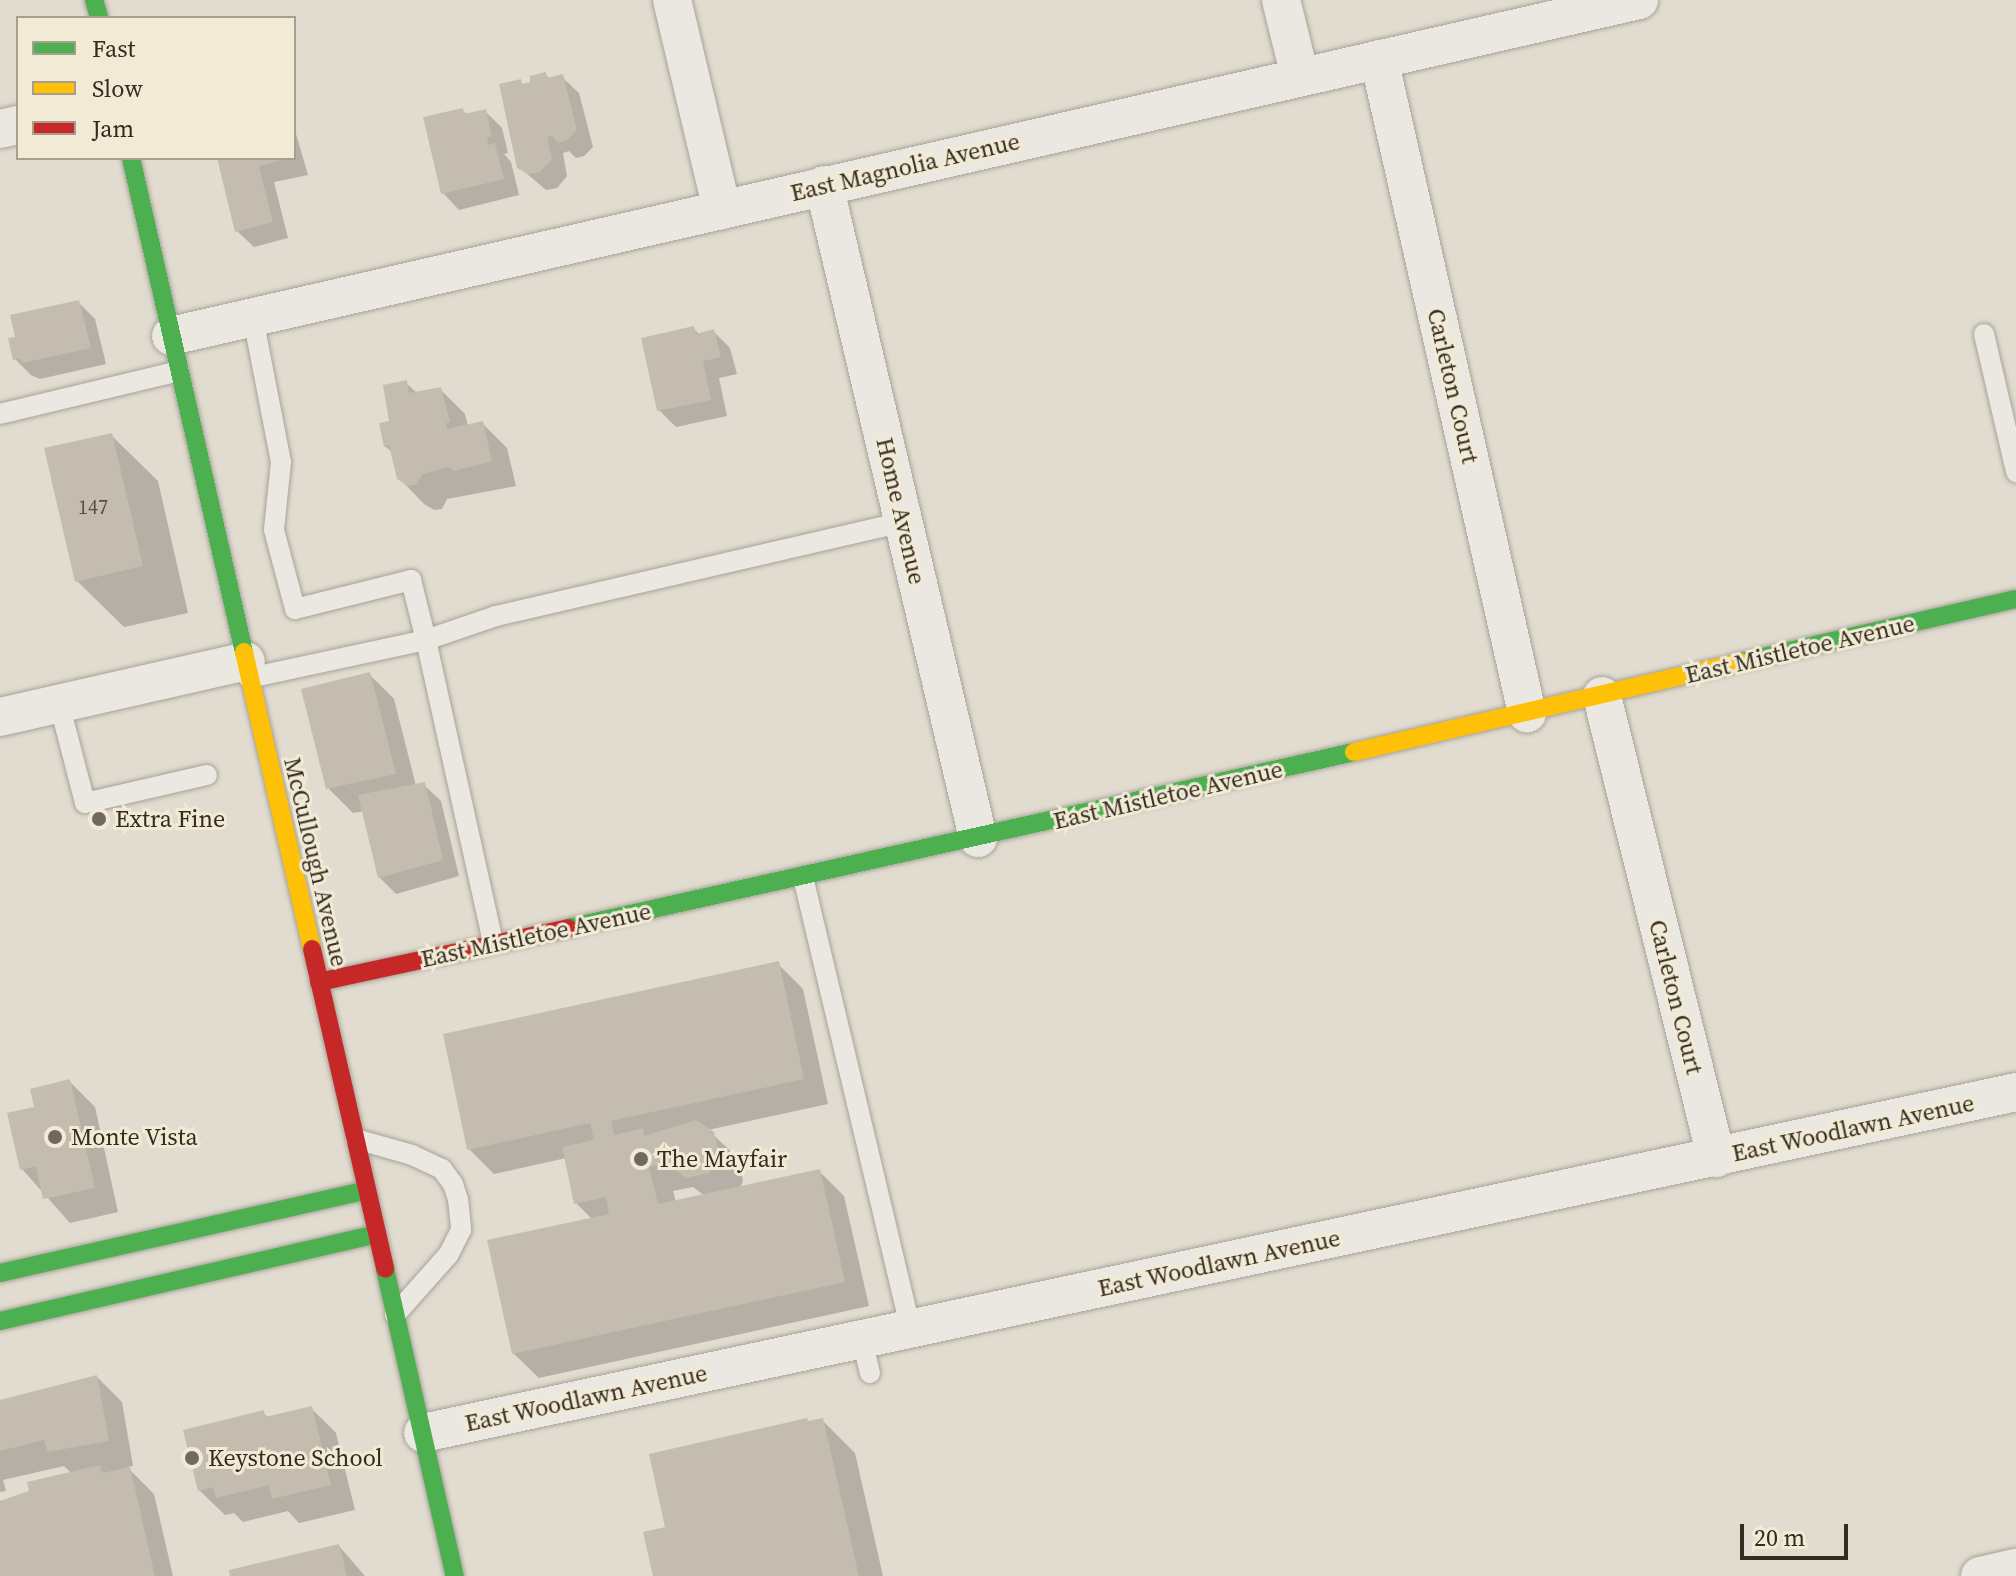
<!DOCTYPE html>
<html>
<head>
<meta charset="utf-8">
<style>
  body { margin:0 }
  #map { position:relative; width:2016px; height:1576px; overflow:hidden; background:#e1dccf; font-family:"Source Serif 4",serif }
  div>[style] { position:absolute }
  .shadow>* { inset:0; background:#0003 }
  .building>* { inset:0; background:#c5bcb0 }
  .roads { filter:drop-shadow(0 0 2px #a7a298) drop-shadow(0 0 2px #a7a298) }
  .lane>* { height:20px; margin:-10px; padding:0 10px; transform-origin:10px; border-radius:10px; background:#eae8e0 }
  .street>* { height:38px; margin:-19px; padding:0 19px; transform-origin:19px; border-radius:19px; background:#eae8e0 }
  .fast>* { height:18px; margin:-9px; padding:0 9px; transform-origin:9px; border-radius:9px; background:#4caf50 }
  .slow>* { height:18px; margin:-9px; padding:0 9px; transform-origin:9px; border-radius:9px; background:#ffc107 }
  .jam>* { height:18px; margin:-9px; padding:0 9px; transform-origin:9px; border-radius:9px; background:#c62828 }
  .dots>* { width:22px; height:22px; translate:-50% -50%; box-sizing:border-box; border:4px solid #f1ebd6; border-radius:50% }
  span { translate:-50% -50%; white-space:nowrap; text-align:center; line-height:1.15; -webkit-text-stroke:6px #f1ebd6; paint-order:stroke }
  .number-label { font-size:20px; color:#594f45 }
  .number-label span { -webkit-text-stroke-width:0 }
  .street-label { font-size:24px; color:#352b21 }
  .poi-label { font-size:24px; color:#352b21 }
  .left { translate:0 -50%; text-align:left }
  .legend { position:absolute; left:16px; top:16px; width:280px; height:144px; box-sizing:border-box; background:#f1ebd6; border:2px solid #a69e8e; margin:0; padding:10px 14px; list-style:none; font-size:24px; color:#352b21 }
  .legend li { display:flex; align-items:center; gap:16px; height:40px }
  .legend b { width:40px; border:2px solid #a69e8e }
  .scale { position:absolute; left:1740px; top:1524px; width:108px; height:36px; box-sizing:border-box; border:4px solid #352b21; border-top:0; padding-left:10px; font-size:24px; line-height:28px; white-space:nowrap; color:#352b21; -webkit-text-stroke:6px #f1ebd6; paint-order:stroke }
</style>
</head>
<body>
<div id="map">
  <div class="shadow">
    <i style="clip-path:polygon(545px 74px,550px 79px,562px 77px,579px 93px,593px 147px,584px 156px,576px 158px,569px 151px,563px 153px,567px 176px,557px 188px,546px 190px,519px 167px,520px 82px,524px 86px)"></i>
    <i style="clip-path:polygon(462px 110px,467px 115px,485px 111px,502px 128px,508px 153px,504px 154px,511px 162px,519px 195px,459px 210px,443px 193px)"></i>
    <i style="clip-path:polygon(294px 127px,308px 175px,274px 182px,288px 238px,254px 247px,237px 231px,219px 158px,294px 158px)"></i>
    <i style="clip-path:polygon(78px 302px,95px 319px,106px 364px,40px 379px,31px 375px,15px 359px,18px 338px)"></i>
    <i style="clip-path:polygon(693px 328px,700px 335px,714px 332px,730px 348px,737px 374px,719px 378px,727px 416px,676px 427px,659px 410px)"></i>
    <i style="clip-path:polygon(406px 383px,417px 393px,440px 389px,465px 414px,468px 426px,482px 423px,507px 448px,516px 486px,447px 499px,442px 509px,434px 510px,424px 504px,399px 478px,394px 454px,385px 446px)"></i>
    <i style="clip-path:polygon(111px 435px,158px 481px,188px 613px,124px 627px,77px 581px)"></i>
    <i style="clip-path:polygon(369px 674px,394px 699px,416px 786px,424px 785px,441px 801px,459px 876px,396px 894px,379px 877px,364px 811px,353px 813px,328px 788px)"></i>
    <i style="clip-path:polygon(evenodd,778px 964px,803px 989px,828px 1104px,708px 1130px,739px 1159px,743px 1181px,739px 1189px,819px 1171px,844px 1196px,869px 1306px,539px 1378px,513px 1353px,592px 1219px,576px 1203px,566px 1158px,494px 1174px,469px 1149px,778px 964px,693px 1187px,705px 1196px,676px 1202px,673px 1191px,693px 1187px)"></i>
    <i style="clip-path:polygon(70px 1082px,95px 1107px,118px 1212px,70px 1223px,22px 1169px)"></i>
    <i style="clip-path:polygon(97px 1377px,122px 1402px,133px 1466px,127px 1467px,154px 1494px,173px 1576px,0 1576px,0 1501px,32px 1493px,72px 1474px,64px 1466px,3px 1480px,6px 1491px,0 1492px,0 1401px)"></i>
    <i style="clip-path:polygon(311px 1408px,336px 1433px,355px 1510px,299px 1523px,288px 1511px,243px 1522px,234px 1513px,225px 1515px,199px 1490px,263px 1413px,269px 1418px)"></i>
    <i style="clip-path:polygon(822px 1420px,855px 1453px,883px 1576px,655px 1576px,668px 1528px)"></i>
    <i style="clip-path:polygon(339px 1546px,365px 1576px,232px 1576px)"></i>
  </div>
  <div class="building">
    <i style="clip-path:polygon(546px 72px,547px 78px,563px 74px,577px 130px,568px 140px,558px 143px,552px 136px,547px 137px,552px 159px,540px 172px,528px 174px,517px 168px,499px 84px,521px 79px,522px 84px,530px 82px,530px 76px)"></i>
    <i style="clip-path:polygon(463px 108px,464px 114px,486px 109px,492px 136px,487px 138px,488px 145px,495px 143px,504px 179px,441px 194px,423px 117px)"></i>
    <i style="clip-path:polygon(217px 158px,290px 158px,259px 166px,273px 222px,235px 232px)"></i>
    <i style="clip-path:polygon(79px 300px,91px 348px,22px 363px,20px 358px,13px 360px,8px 338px,15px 337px,10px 315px)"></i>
    <i style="clip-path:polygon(694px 326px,696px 334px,714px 329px,721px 357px,703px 361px,711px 400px,657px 411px,641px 338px)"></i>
    <i style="clip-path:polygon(407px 380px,409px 393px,441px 387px,450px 422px,446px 423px,447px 429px,483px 421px,492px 461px,454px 471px,449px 467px,422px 474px,417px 484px,408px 486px,397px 479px,389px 445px,384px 447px,379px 423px,389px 421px,383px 385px)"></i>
    <i style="clip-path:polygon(112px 433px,143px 566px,75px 582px,44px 448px)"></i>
    <i style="clip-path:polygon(370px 672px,396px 774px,326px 789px,301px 689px)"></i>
    <i style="clip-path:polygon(425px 782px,443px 860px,378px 878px,358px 795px)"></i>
    <i style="clip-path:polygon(779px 961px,804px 1079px,611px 1121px,614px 1135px,643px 1128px,644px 1136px,696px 1120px,714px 1132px,719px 1155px,709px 1173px,686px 1178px,667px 1163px,649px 1167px,658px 1204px,820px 1169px,845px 1282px,512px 1354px,487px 1240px,609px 1214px,606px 1197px,574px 1204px,562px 1147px,594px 1140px,590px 1123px,467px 1150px,443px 1034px)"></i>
    <i style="clip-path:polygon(70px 1079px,95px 1188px,43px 1199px,36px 1166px,20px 1170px,7px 1113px,34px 1107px,30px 1089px)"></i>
    <i style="clip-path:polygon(97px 1375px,109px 1441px,47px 1452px,44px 1440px,0 1451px,0 1400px)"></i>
    <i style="clip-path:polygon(312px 1406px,331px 1485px,272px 1499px,269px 1485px,216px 1498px,213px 1487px,198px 1491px,183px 1430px,264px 1410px,265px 1417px)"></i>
    <i style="clip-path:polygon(807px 1418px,808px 1421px,823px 1418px,859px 1576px,653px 1576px,643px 1532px,665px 1527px,649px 1454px)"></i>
    <i style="clip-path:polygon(100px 1465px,102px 1473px,130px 1467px,155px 1576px,0 1576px,0 1501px,29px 1491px,27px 1482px)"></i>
    <i style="clip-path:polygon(339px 1544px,347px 1576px,230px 1576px,229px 1570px)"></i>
  </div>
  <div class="roads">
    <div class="lane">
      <i style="left:253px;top:318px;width:147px;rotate:79deg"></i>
      <i style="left:281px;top:462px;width:68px;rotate:95.9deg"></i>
      <i style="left:274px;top:530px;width:82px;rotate:75.1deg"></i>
      <i style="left:295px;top:609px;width:120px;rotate:-14deg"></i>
      <i style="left:411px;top:580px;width:62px;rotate:76deg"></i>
      <i style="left:426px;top:640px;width:74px;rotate:-18.9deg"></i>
      <i style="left:496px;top:616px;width:419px;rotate:-13deg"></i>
      <i style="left:1984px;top:334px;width:142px;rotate:76.9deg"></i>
      <i style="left:0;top:414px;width:184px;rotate:-13.5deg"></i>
      <i style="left:249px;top:678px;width:181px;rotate:-12.1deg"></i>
      <i style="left:426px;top:640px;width:310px;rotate:77.5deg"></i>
      <i style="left:59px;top:703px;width:103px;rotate:75.4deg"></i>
      <i style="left:85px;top:803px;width:125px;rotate:-12.9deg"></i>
      <i style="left:803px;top:877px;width:465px;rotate:76.6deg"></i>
      <i style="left:356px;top:1139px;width:58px;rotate:15.9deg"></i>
      <i style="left:412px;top:1155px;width:33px;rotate:25deg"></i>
      <i style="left:442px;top:1169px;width:19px;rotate:54deg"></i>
      <i style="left:453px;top:1184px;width:16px;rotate:72deg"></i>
      <i style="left:458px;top:1199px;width:31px;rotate:84deg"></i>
      <i style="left:461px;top:1230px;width:28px;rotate:117deg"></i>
      <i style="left:448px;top:1255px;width:80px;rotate:131.5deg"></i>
      <i style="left:862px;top:1339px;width:35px;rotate:77deg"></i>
    </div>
    <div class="street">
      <i style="left:672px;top:0;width:216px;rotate:76.6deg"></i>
      <i style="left:1281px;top:0;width:79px;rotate:76.1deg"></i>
      <i style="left:1379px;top:59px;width:671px;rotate:77.25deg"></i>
      <i style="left:0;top:129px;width:18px;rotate:-13deg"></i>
      <i style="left:824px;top:185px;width:671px;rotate:76.73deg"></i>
      <i style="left:171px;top:336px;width:1506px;rotate:-12.89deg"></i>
      <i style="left:1602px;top:696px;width:476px;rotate:76.1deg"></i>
      <i style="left:0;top:717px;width:252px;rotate:-12.8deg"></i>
      <i style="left:423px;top:1433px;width:1629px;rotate:-12.08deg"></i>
      <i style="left:1980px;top:1576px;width:37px;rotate:-13deg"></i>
    </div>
    <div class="fast">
      <i style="left:94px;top:0;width:19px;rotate:74deg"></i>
      <i style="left:131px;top:158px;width:507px;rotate:77.12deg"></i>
      <i style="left:1741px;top:662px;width:282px;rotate:-12.9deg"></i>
      <i style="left:568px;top:928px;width:805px;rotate:-12.62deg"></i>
      <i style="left:385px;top:1269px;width:315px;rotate:77.2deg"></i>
      <i style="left:0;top:1273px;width:376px;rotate:-12.7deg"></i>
      <i style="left:0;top:1321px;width:387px;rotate:-13deg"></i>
    </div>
    <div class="slow">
      <i style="left:244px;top:652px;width:305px;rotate:77.1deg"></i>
      <i style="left:1354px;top:752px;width:397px;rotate:-13.1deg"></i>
    </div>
    <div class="jam">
      <i style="left:312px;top:949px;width:328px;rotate:77.1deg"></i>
      <i style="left:319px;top:982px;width:255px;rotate:-12.2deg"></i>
    </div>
  </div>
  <div class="dots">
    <i style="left:99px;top:819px;background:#71695e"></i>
    <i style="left:55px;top:1137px;background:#71695e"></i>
    <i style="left:641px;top:1159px;background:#71695e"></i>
    <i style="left:192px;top:1458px;background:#71695e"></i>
  </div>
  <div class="number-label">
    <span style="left:93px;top:507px">147</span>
  </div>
  <div class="street-label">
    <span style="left:905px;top:167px;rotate:-13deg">East Magnolia Avenue</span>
    <span style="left:1453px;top:386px;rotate:77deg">Carleton Court</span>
    <span style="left:901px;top:511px;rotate:77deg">Home Avenue</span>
    <span style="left:1800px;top:649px;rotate:-13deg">East Mistletoe Avenue</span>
    <span style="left:1168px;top:795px;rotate:-13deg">East Mistletoe Avenue</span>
    <span style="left:316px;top:862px;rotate:77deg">McCullough Avenue</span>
    <span style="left:536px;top:935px;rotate:-12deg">East Mistletoe Avenue</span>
    <span style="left:1676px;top:997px;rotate:76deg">Carleton Court</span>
    <span style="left:1853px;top:1128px;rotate:-12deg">East Woodlawn Avenue</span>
    <span style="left:1219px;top:1263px;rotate:-12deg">East Woodlawn Avenue</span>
    <span style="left:586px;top:1398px;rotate:-12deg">East Woodlawn Avenue</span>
  </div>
  <div class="poi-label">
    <span class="left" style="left:115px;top:819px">Extra Fine</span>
    <span class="left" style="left:71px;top:1137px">Monte Vista</span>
    <span class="left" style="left:657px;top:1159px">The Mayfair</span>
    <span class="left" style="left:208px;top:1458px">Keystone School</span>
  </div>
  <ul class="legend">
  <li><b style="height:10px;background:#4caf50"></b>Fast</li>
  <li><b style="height:10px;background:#ffc107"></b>Slow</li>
  <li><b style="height:10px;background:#c62828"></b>Jam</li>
  </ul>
  <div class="scale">20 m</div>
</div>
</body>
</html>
